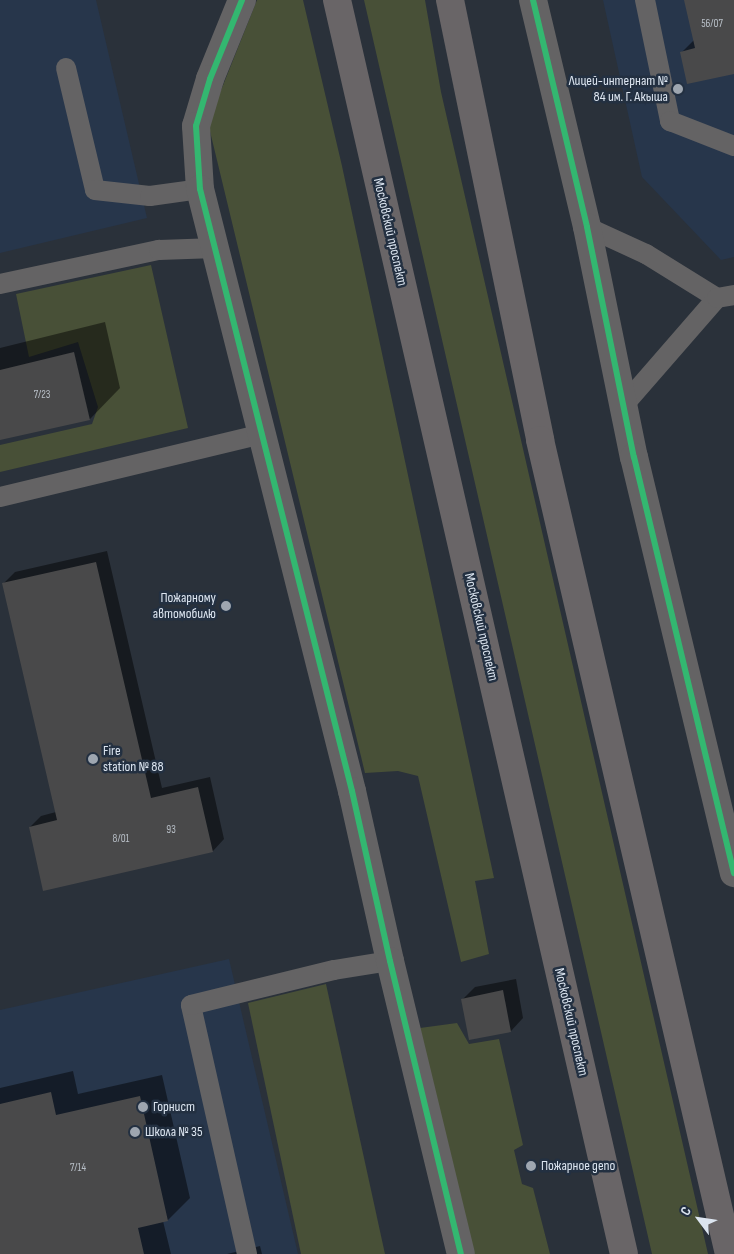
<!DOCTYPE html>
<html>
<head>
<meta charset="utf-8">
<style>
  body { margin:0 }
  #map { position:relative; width:734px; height:1254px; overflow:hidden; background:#2a313a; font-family:"Sofia Sans Condensed",sans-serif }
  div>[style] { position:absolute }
  .built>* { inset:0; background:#27364b }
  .green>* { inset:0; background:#485037 }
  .shadow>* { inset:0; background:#0007 }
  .building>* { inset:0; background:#49494a }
  .service>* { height:20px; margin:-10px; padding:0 10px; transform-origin:10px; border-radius:10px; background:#646364 }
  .minor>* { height:28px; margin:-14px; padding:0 14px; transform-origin:14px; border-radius:14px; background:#646364 }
  .secondary>* { height:28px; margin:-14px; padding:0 14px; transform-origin:14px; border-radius:14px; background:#696567 }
  .cycleway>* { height:6px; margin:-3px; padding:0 3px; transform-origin:3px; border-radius:3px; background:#33b770 }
  .dots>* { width:14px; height:14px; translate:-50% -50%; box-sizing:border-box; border:2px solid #233041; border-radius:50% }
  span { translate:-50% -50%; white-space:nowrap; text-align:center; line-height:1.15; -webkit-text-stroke:5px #233041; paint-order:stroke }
  .number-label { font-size:11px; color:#b7bec6 }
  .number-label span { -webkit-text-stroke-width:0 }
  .poi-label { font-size:14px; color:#dce5f0 }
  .right { translate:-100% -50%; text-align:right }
  .left { translate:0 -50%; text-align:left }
  .street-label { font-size:14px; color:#dce5f0 }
  .north { position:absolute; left:674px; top:1194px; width:50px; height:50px; -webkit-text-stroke:4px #233041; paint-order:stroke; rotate:301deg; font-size:14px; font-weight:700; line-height:20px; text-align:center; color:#dce5f0 }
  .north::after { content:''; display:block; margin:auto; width:18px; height:22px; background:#dce5f0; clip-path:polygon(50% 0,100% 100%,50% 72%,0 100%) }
</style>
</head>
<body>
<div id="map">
  <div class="built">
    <i style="clip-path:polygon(0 0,96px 0,147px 218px,0 253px)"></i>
    <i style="clip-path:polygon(603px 0,734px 0,734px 257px,721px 260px,642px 177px)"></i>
    <i style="clip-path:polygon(229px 959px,298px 1254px,0 1254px,0 1010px)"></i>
  </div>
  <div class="green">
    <i style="clip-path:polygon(257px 0,303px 0,342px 166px,494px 878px,475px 881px,489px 954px,461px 962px,418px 776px,398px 771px,365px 773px,208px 123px)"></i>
    <i style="clip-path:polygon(364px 0,425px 0,441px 92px,708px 1254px,652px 1254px)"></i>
    <i style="clip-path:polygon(151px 265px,188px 428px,0 472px,0 445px,92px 424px,98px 407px,78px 342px,29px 357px,16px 294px)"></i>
    <i style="clip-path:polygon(326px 984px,385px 1254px,301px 1254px,248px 1003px)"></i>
    <i style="clip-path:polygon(457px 1023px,469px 1044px,499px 1039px,523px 1145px,514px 1150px,522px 1184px,533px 1188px,550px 1254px,472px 1254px,420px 1028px)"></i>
  </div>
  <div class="shadow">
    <i style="clip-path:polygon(685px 0,734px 0,734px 73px,682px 52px,694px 40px)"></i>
    <i style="clip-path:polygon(105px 322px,120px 388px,90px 419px,0 439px,0 348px)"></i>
    <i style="clip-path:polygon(107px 551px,162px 788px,210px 777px,224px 839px,213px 851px,30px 827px,41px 816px,56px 812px,3px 584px,15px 572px)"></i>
    <i style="clip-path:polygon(516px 979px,523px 1018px,511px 1031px,463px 999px,475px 987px)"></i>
    <i style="clip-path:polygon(73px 1071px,78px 1094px,162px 1075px,190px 1198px,168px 1220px,163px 1221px,171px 1254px,0 1254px,0 1088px)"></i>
    <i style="clip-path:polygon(260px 1246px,262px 1254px,227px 1254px)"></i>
  </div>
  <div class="building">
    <i style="clip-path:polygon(684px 0,734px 0,734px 74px,687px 84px,680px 52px,695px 48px)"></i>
    <i style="clip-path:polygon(74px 352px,90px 420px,0 440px,0 370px)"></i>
    <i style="clip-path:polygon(96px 562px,151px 798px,198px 787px,213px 852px,43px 891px,29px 827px,57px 820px,2px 583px)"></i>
    <i style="clip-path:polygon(503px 990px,511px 1032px,469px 1040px,461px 999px)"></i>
    <i style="clip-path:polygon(51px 1092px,56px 1115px,140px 1096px,168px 1221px,138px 1228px,144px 1254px,0 1254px,0 1104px)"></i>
  </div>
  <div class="service">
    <i style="left:645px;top:0;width:124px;rotate:78.3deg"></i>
    <i style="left:670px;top:121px;width:69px;rotate:21.3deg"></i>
    <i style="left:66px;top:68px;width:125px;rotate:76.6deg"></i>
    <i style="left:95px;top:190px;width:55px;rotate:6.2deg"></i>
    <i style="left:150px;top:196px;width:50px;rotate:-8deg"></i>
    <i style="left:587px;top:227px;width:65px;rotate:24.6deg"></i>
    <i style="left:646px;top:254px;width:84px;rotate:31.8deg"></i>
    <i style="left:0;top:284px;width:163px;rotate:-12.1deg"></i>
    <i style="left:159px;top:250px;width:57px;rotate:-2deg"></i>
    <i style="left:623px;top:406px;width:143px;rotate:-49deg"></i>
    <i style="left:717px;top:298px;width:17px;rotate:-10deg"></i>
    <i style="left:0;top:497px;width:269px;rotate:-13.5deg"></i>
    <i style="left:247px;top:1254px;width:255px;rotate:-102.7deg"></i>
    <i style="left:191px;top:1005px;width:147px;rotate:-13.8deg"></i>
    <i style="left:334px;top:970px;width:57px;rotate:-9.1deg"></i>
  </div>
  <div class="minor">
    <i style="left:242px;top:0;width:85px;rotate:112.1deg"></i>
    <i style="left:210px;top:79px;width:49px;rotate:106.6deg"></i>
    <i style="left:196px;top:126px;width:63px;rotate:86.4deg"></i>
    <i style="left:200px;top:189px;width:621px;rotate:75.83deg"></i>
    <i style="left:352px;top:791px;width:174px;rotate:77.4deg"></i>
    <i style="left:390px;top:961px;width:301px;rotate:76.4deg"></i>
    <i style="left:533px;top:0;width:233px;rotate:76.6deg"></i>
    <i style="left:587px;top:227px;width:235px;rotate:78.5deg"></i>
    <i style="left:634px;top:457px;width:428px;rotate:76.5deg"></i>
  </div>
  <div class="secondary">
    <i style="left:337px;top:0;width:1286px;rotate:77.11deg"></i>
    <i style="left:450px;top:0;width:449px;rotate:78.4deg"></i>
    <i style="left:540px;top:440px;width:836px;rotate:76.93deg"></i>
  </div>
  <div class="cycleway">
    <i style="left:242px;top:0;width:85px;rotate:112.1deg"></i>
    <i style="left:210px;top:79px;width:49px;rotate:106.6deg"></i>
    <i style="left:196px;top:126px;width:63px;rotate:86.4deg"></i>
    <i style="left:200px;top:189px;width:621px;rotate:75.83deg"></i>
    <i style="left:352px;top:791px;width:174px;rotate:77.4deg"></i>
    <i style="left:390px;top:961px;width:301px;rotate:76.4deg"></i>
    <i style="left:533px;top:0;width:233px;rotate:76.6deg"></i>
    <i style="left:587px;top:227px;width:235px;rotate:78.5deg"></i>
    <i style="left:634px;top:457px;width:428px;rotate:76.5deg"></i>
  </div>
  <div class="dots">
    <i style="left:678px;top:89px;background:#9ea6b0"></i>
    <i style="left:226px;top:606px;background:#9ea6b0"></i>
    <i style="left:93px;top:759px;background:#9ea6b0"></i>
    <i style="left:143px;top:1107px;background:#9ea6b0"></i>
    <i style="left:135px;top:1132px;background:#9ea6b0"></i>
    <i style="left:531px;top:1166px;background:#9ea6b0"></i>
  </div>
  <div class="number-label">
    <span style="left:712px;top:24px">56/07</span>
    <span style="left:42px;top:395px">7/23</span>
    <span style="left:171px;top:830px">93</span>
    <span style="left:121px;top:839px">8/01</span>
    <span style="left:78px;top:1168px">7/14</span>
  </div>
  <div class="poi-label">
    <span class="right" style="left:668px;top:89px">Лицей-интернат №<br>84 им. Г. Акыша</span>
    <span class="right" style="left:216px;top:606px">Пожарному<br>автомобилю</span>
    <span class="left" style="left:103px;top:759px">Fire<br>station № 88</span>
    <span class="left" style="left:153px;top:1107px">Горнист</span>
    <span class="left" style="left:145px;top:1132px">Школа № 35</span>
    <span class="left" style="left:541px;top:1166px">Пожарное депо</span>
  </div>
  <div class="street-label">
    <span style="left:390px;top:232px;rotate:77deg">Московский проспект</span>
    <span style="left:481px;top:627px;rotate:77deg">Московский проспект</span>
    <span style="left:571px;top:1022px;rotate:77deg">Московский проспект</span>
  </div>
  <div class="north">С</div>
</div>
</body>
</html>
